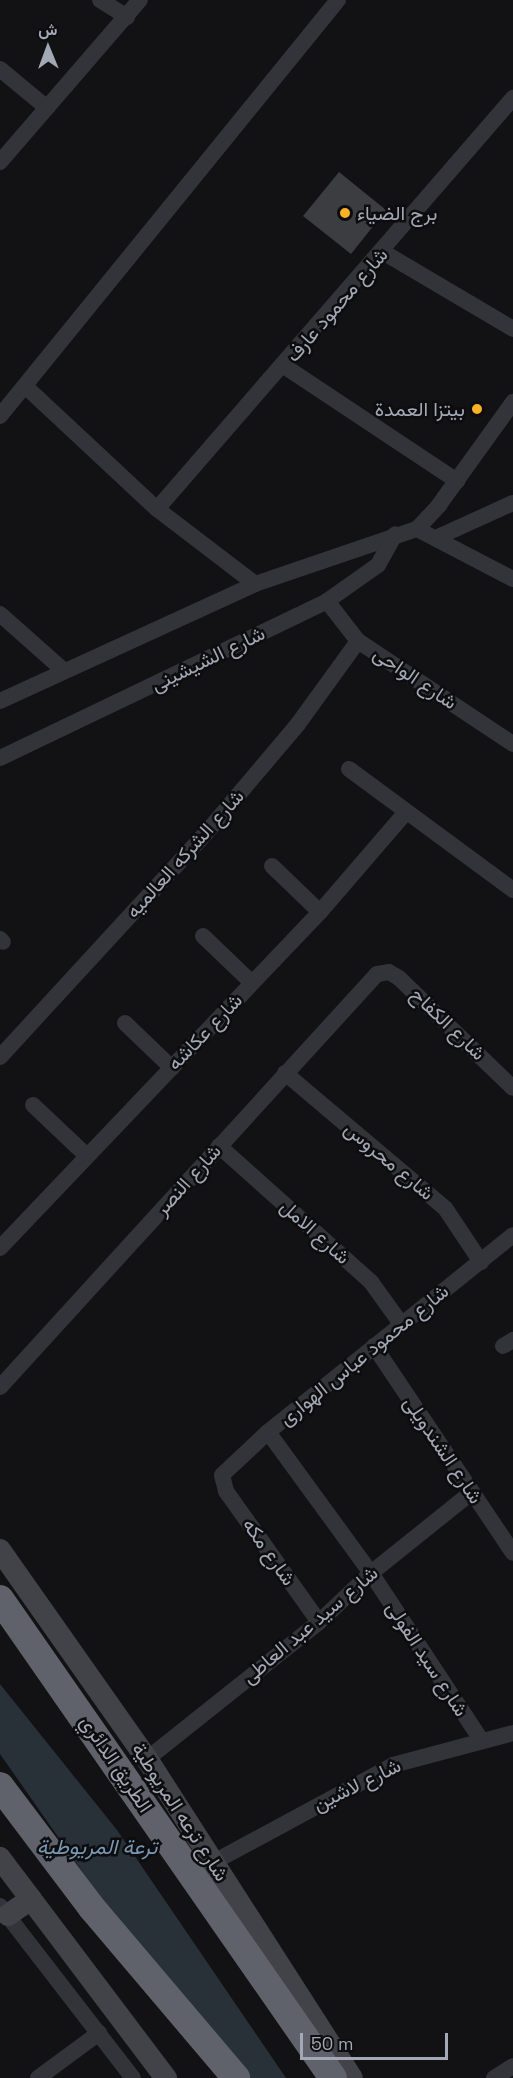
<!DOCTYPE html>
<html>
<head>
<meta charset="utf-8">
<style>
  body { margin:0 }
  #map { position:relative; width:513px; height:2078px; overflow:hidden; background:#121214; font-family:"Space Grotesk",Vazirmatn,sans-serif }
  div>[style] { position:absolute }
  .water>* { inset:0; background:#283138 }
  .building>* { inset:0; background:#3c3d41 }
  .street>* { height:16px; margin:-8px; padding:0 8px; transform-origin:8px; border-radius:8px; background:#333439 }
  .secondary>* { height:22px; margin:-11px; padding:0 11px; transform-origin:11px; border-radius:11px; background:#414349 }
  .highway>* { height:28px; margin:-14px; padding:0 14px; transform-origin:14px; border-radius:14px; background:#5f626a }
  .dots>* { width:16px; height:16px; translate:-50% -50%; box-sizing:border-box; border:3px solid #0d0d0f; border-radius:50% }
  span { translate:-50% -50%; white-space:nowrap; text-align:center; line-height:1.15; -webkit-text-stroke:5px #0d0d0f; paint-order:stroke }
  .poi-label { font-size:20px; color:#a3a8b5 }
  .left { translate:0 -50%; text-align:left }
  .right { translate:-100% -50%; text-align:right }
  .street-label { font-size:20px; color:#a3a8b5 }
  .water-label { font-size:21px; color:#7897b2; font-style:italic }
  .north { position:absolute; left:18px; top:18px; width:60px; height:60px; -webkit-text-stroke:4px #0d0d0f; paint-order:stroke; rotate:359deg; font-size:16px; font-weight:700; line-height:24px; text-align:center; color:#a3a8b5 }
  .north::after { content:''; display:block; margin:auto; width:21px; height:27px; background:#a3a8b5; clip-path:polygon(50% 0,100% 100%,50% 72%,0 100%) }
  .scale { position:absolute; left:300px; top:2033px; width:148px; height:27px; box-sizing:border-box; border:3px solid #a3a8b5; border-top:0; padding-left:8px; font-size:18px; line-height:21px; white-space:nowrap; color:#a3a8b5; -webkit-text-stroke:4px #0d0d0f; paint-order:stroke }
</style>
</head>
<body>
<div id="map">
  <div class="water">
    <i style="clip-path:polygon(0 1684px,117px 1830px,286px 2078px,228px 2078px,222px 2071px,0 1754px)"></i>
  </div>
  <div class="building">
    <i style="clip-path:polygon(339px 172px,386px 210px,351px 254px,303px 216px)"></i>
  </div>
  <div class="street">
    <i style="left:100px;top:0;width:32px;rotate:32deg"></i>
    <i style="left:0;top:69px;width:61px;rotate:39.7deg"></i>
    <i style="left:0;top:162px;width:214px;rotate:-49.2deg"></i>
    <i style="left:383px;top:252px;width:151px;rotate:30.6deg"></i>
    <i style="left:284px;top:366px;width:208px;rotate:33.6deg"></i>
    <i style="left:25px;top:386px;width:180px;rotate:43deg"></i>
    <i style="left:157px;top:509px;width:123px;rotate:37.4deg"></i>
    <i style="left:0;top:416px;width:536px;rotate:-50.91deg"></i>
    <i style="left:157px;top:509px;width:544px;rotate:-49.1deg"></i>
    <i style="left:417px;top:529px;width:108px;rotate:27.5deg"></i>
    <i style="left:438px;top:537px;width:82px;rotate:-24.4deg"></i>
    <i style="left:327px;top:601px;width:51px;rotate:52.2deg"></i>
    <i style="left:358px;top:641px;width:186px;rotate:33.6deg"></i>
    <i style="left:0;top:614px;width:84px;rotate:41.6deg"></i>
    <i style="left:0;top:701px;width:281px;rotate:-24.6deg"></i>
    <i style="left:255px;top:584px;width:171px;rotate:-18.8deg"></i>
    <i style="left:417px;top:529px;width:33px;rotate:-47deg"></i>
    <i style="left:439px;top:505px;width:127px;rotate:-54.3deg"></i>
    <i style="left:0;top:758px;width:363px;rotate:-25.6deg"></i>
    <i style="left:327px;top:601px;width:62px;rotate:-35.2deg"></i>
    <i style="left:378px;top:565px;width:35px;rotate:-61deg"></i>
    <i style="left:349px;top:769px;width:204px;rotate:36.4deg"></i>
    <i style="left:272px;top:866px;width:66px;rotate:43.8deg"></i>
    <i style="left:203px;top:936px;width:68px;rotate:43.8deg"></i>
    <i style="left:0;top:939px;width:4px;rotate:45deg"></i>
    <i style="left:125px;top:1023px;width:65px;rotate:43.8deg"></i>
    <i style="left:0;top:1057px;width:304px;rotate:-47.4deg"></i>
    <i style="left:206px;top:833px;width:143px;rotate:-49.8deg"></i>
    <i style="left:298px;top:724px;width:102px;rotate:-54.1deg"></i>
    <i style="left:285px;top:1073px;width:209px;rotate:40.2deg"></i>
    <i style="left:445px;top:1208px;width:65px;rotate:56.3deg"></i>
    <i style="left:33px;top:1105px;width:74px;rotate:43.4deg"></i>
    <i style="left:219px;top:1146px;width:204px;rotate:41.8deg"></i>
    <i style="left:371px;top:1282px;width:53px;rotate:54.2deg"></i>
    <i style="left:0;top:1248px;width:464px;rotate:-46.4deg"></i>
    <i style="left:320px;top:912px;width:132px;rotate:-49.3deg"></i>
    <i style="left:374px;top:1346px;width:249px;rotate:56.1deg"></i>
    <i style="left:503px;top:1346px;width:12px;rotate:-31deg"></i>
    <i style="left:0;top:1387px;width:559px;rotate:-47.61deg"></i>
    <i style="left:377px;top:974px;width:12px;rotate:-9deg"></i>
    <i style="left:389px;top:972px;width:12px;rotate:31deg"></i>
    <i style="left:399px;top:978px;width:158px;rotate:44deg"></i>
    <i style="left:268px;top:1432px;width:175px;rotate:53.9deg"></i>
    <i style="left:371px;top:1573px;width:200px;rotate:56.6deg"></i>
    <i style="left:319px;top:1622px;width:161px;rotate:-125.4deg"></i>
    <i style="left:226px;top:1491px;width:16px;rotate:-104deg"></i>
    <i style="left:222px;top:1475px;width:63px;rotate:-43.1deg"></i>
    <i style="left:268px;top:1432px;width:314px;rotate:-38.8deg"></i>
    <i style="left:147px;top:1759px;width:220px;rotate:-38.5deg"></i>
    <i style="left:319px;top:1622px;width:71px;rotate:-43.3deg"></i>
    <i style="left:371px;top:1573px;width:129px;rotate:-38.7deg"></i>
    <i style="left:212px;top:1863px;width:206px;rotate:-28.4deg"></i>
    <i style="left:393px;top:1765px;width:124px;rotate:-14.9deg"></i>
    <i style="left:0;top:1906px;width:217px;rotate:52.3deg"></i>
    <i style="left:38px;top:2078px;width:76px;rotate:-36.4deg"></i>
    <i style="left:494px;top:2078px;width:22px;rotate:-32deg"></i>
  </div>
  <div class="secondary">
    <i style="left:0;top:1550px;width:256px;rotate:54.9deg"></i>
    <i style="left:147px;top:1759px;width:379px;rotate:57.3deg"></i>
    <i style="left:0;top:1858px;width:276px;rotate:53deg"></i>
    <i style="left:8px;top:1915px;width:28px;rotate:-35deg"></i>
  </div>
  <div class="highway">
    <i style="left:0;top:1599px;width:583px;rotate:55.19deg"></i>
    <i style="left:0;top:1786px;width:153px;rotate:53deg"></i>
    <i style="left:92px;top:1908px;width:223px;rotate:49.7deg"></i>
  </div>
  <div class="dots">
    <i style="left:345px;top:213px;background:#f9b125"></i>
    <i style="left:477px;top:409px;background:#f9b125"></i>
  </div>
  <div class="poi-label">
    <span class="left" style="left:357px;top:213px">برج الضياء</span>
    <span class="right" style="left:465px;top:409px">بيتزا العمدة</span>
  </div>
  <div class="street-label">
    <span style="left:337px;top:305px;rotate:-49deg">شارع محمود عارف</span>
    <span style="left:208px;top:659px;rotate:-26deg">شارع الشيشينى</span>
    <span style="left:415px;top:678px;rotate:34deg">شارع الواحى</span>
    <span style="left:185px;top:854px;rotate:-48deg">شارع الشركه العالميه</span>
    <span style="left:448px;top:1024px;rotate:44deg">شارع الكفاح</span>
    <span style="left:205px;top:1032px;rotate:-46deg">شارع عكاشه</span>
    <span style="left:389px;top:1161px;rotate:40deg">شارع محروس</span>
    <span style="left:188px;top:1180px;rotate:-48deg">شارع النصر</span>
    <span style="left:315px;top:1232px;rotate:42deg">شارع الامل</span>
    <span style="left:364px;top:1355px;rotate:-39deg">شارع محمود عباس الهوارى</span>
    <span style="left:443px;top:1450px;rotate:56deg">شارع الشندويلى</span>
    <span style="left:269px;top:1552px;rotate:55deg">شارع مكه</span>
    <span style="left:310px;top:1625px;rotate:-40deg">شارع سيد عبد العاطى</span>
    <span style="left:427px;top:1659px;rotate:57deg">شارع سيد الفولى</span>
    <span style="left:116px;top:1764px;rotate:56deg">الطريق الدائري</span>
    <span style="left:357px;top:1785px;rotate:-26deg">شارع لاشين</span>
    <span style="left:180px;top:1812px;rotate:57deg">شارع ترعه المريوطية</span>
  </div>
  <div class="water-label">
    <span style="left:97px;top:1847px">ترعة المريوطية</span>
  </div>
  <div class="north">ش</div>
  <div class="scale">50 m</div>
</div>
</body>
</html>
